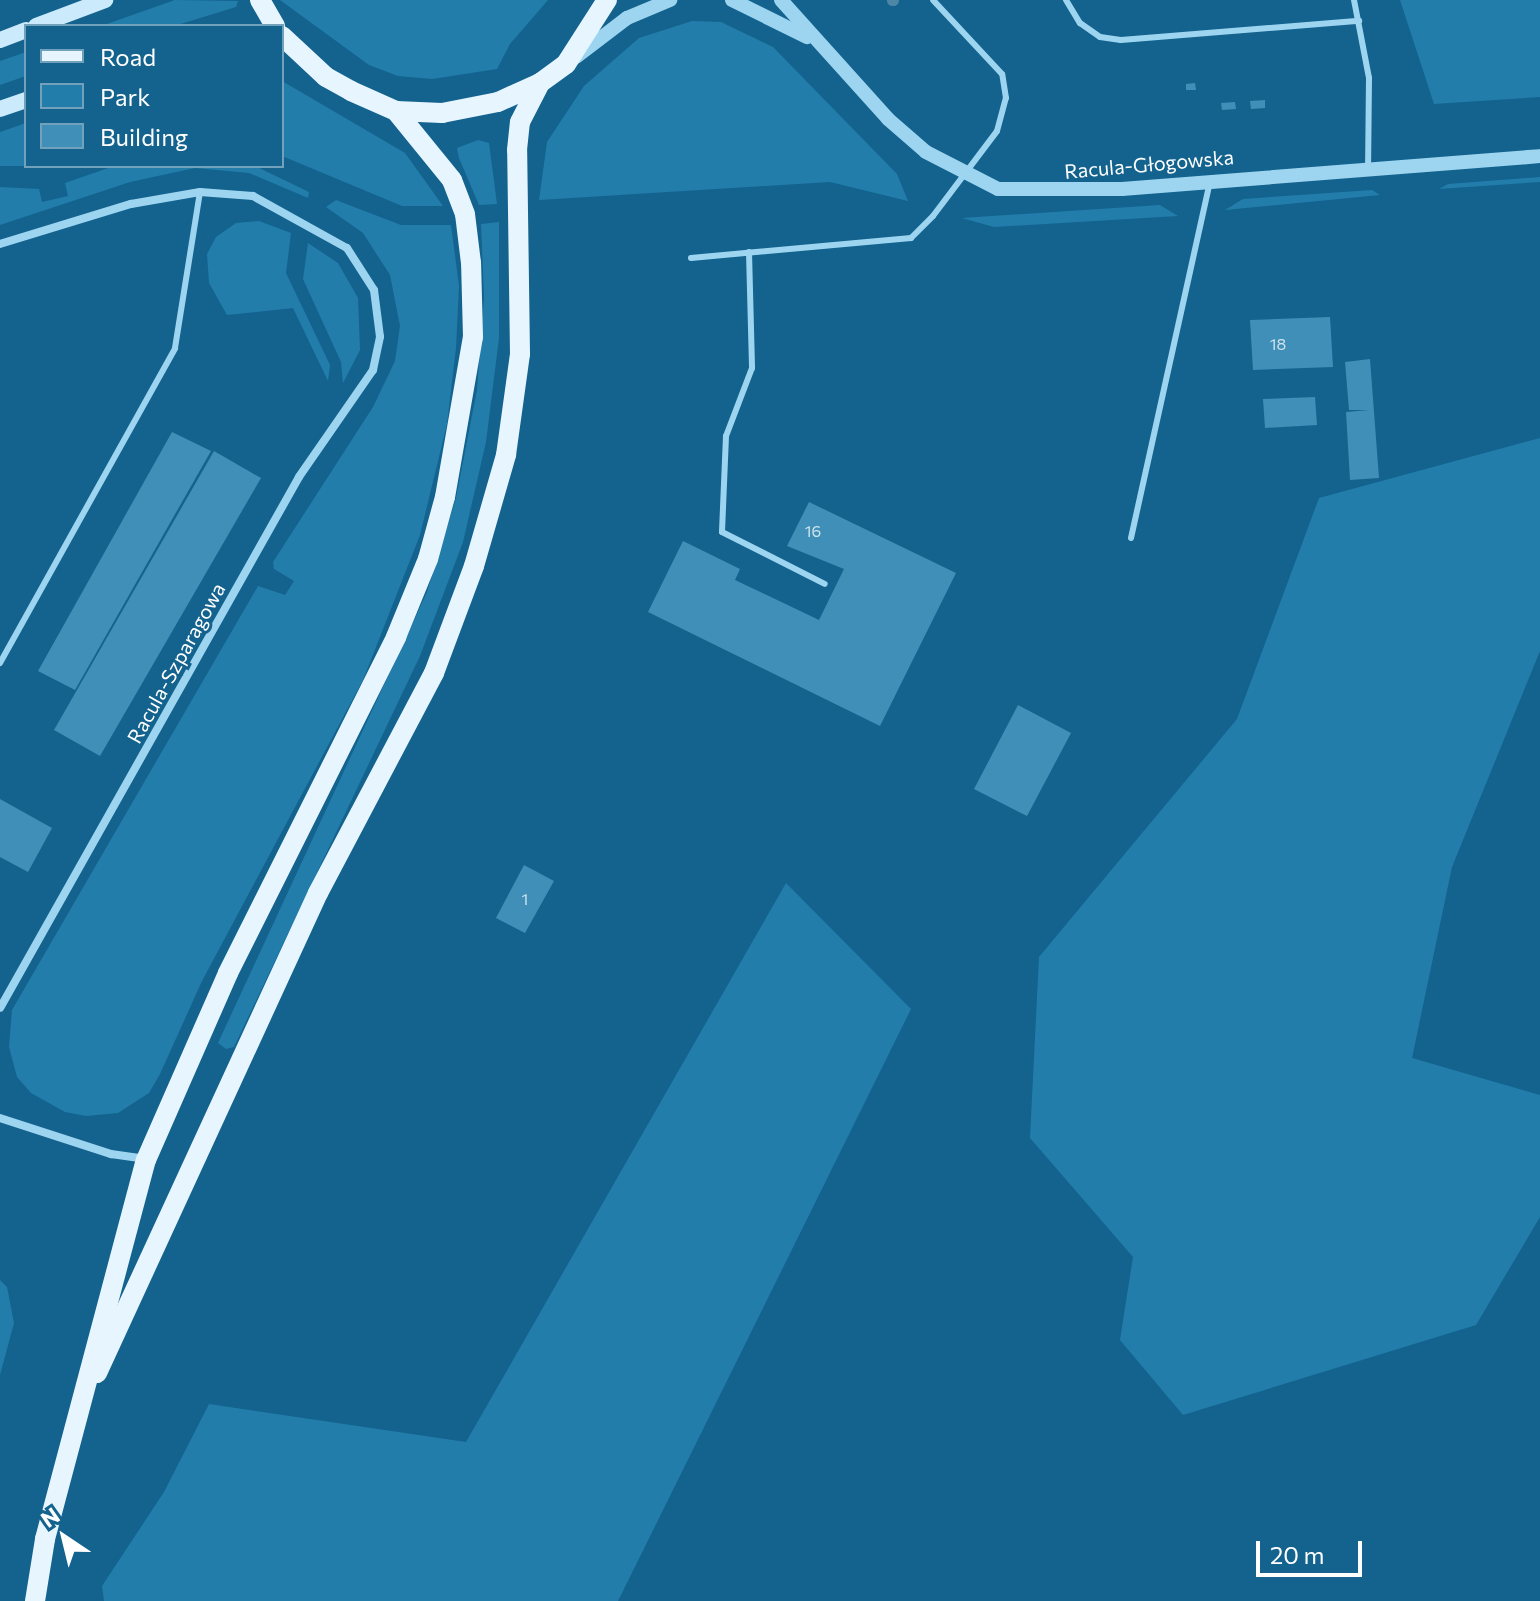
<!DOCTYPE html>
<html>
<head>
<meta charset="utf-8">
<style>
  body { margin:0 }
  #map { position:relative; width:1540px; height:1601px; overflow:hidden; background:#13638e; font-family:Commissioner,sans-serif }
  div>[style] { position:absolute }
  .green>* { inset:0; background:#227dab }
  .stream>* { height:11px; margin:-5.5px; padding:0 5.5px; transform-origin:5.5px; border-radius:5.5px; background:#4e87a5 }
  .building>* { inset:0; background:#408fb8 }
  .service>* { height:6px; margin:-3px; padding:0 3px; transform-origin:3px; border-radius:3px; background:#9dd5f1 }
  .minor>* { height:8px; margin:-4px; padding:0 4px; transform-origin:4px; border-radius:4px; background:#9dd5f1 }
  .tertiary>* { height:14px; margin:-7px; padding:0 7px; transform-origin:7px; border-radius:7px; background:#9dd5f1 }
  .secondary>* { height:16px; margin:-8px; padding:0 8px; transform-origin:8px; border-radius:8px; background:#cbeafc }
  .primary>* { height:20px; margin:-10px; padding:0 10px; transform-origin:10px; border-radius:10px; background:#e7f5ff }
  span { translate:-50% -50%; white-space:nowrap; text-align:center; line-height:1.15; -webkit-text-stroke:6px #13638e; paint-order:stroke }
  .number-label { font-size:16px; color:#cfe3ed }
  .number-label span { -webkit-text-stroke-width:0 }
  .street-label { font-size:20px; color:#fff }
  .legend { position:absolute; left:24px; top:24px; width:260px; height:144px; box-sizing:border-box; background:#13638e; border:2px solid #71a1bb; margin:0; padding:10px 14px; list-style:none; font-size:24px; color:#fff }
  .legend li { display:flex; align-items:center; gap:16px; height:40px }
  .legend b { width:40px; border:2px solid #71a1bb }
  .north { position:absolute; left:24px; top:1497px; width:80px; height:80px; -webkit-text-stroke:6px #13638e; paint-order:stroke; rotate:325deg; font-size:22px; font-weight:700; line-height:32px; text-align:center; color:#fff }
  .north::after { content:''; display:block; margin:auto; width:28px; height:36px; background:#fff; clip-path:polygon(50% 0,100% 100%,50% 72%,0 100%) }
  .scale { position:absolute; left:1256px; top:1541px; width:106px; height:36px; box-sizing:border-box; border:4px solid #fff; border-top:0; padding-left:10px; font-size:24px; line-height:28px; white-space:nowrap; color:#fff; -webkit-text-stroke:6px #13638e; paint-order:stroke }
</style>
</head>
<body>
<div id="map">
  <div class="green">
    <i style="clip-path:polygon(175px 0,238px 1px,236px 7px,174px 26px,101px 26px)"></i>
    <i style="clip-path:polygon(280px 0,548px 0,510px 44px,497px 69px,432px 79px,398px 76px,369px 65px)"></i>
    <i style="clip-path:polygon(1400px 0,1540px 0,1540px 97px,1434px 104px)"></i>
    <i style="clip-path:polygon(692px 21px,721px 22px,773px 47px,897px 174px,908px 201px,830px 182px,539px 200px,547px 142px,584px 86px,639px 38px)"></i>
    <i style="clip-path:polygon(26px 52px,26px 76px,0 85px,0 61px)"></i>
    <i style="clip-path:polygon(282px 81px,405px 153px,443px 206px,402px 206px,282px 156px)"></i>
    <i style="clip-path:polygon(26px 123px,26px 166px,53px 166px,0 166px,0 132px)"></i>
    <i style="clip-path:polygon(478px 140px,489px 143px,497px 204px,479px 205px,459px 158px,457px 148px)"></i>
    <i style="clip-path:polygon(114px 166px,255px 166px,309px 192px,308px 198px,249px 173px,195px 168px,130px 182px,0 225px,0 187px,39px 189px,42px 202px,68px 196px,65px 183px)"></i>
    <i style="clip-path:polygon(1540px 177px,1540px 182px,1439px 189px,1448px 184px)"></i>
    <i style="clip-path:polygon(1372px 190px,1380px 195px,1225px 210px,1243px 199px)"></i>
    <i style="clip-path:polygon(336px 200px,401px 225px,451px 225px,459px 286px,456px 348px,447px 424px,420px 535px,363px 680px,202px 981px,160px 1074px,149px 1093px,118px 1113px,86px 1116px,65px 1112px,31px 1093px,17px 1077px,9px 1047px,12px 1010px,258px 586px,285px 595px,294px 581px,274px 569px,273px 562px,373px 407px,395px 361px,400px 326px,390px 275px,363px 233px,326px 207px)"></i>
    <i style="clip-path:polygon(1160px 205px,1178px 216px,994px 227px,962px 218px)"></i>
    <i style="clip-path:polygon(259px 221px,291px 233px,286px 273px,330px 365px,328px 381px,293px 308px,227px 315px,209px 283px,207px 254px,216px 237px,236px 223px)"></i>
    <i style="clip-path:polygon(499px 222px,499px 338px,486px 442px,463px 542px,420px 656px,234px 1047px,226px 1049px,218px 1043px,427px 592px,456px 498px,477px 390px,484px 297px,481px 224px)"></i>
    <i style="clip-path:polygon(308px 243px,338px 263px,358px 298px,360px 350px,343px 383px,341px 362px,303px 279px)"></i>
    <i style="clip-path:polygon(1540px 438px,1540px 651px,1452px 867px,1412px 1058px,1540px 1095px,1540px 1217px,1476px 1325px,1183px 1415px,1120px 1340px,1133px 1257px,1030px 1138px,1039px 957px,1237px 719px,1319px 498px)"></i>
    <i style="clip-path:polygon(786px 883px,911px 1009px,618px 1601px,104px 1601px,102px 1586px,164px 1492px,209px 1404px,466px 1442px)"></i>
    <i style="clip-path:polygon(0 1280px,7px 1287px,14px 1323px,0 1375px)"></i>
  </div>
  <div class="stream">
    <i style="left:892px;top:0;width:1px"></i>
  </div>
  <div class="building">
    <i style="clip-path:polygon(1195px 83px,1196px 90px,1186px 90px,1186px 84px)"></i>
    <i style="clip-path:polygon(1265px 100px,1265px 108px,1251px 109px,1250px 101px)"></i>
    <i style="clip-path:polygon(1235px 102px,1236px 109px,1222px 110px,1221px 103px)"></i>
    <i style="clip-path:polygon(1330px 317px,1333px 367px,1253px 370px,1250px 320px)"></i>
    <i style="clip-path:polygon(1370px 359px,1379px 478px,1350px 480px,1346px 412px,1369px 410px,1349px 410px,1345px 362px)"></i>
    <i style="clip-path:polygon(1315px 397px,1317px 425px,1265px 428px,1263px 399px)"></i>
    <i style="clip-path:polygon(172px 432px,211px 451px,75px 690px,38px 671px)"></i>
    <i style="clip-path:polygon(214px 451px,261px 478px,100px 756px,54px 730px)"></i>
    <i style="clip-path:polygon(809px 502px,956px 573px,880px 726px,648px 612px,683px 541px,740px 569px,735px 580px,819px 620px,844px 569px,787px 546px)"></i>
    <i style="clip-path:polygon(1018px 705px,1071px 733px,1027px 816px,974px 789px)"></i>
    <i style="clip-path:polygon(0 799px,52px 828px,28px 872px,0 857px)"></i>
    <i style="clip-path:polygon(524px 865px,554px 881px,525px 933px,496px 918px)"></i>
  </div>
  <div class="service">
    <i style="left:1066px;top:0;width:27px;rotate:59deg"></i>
    <i style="left:1080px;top:23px;width:24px;rotate:35deg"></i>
    <i style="left:1100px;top:37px;width:21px;rotate:8deg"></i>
    <i style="left:1121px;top:40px;width:239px;rotate:-4.6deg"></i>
    <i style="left:1354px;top:0;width:79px;rotate:79.1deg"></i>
    <i style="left:1369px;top:78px;width:89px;rotate:90.6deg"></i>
    <i style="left:749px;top:252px;width:116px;rotate:88.5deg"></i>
    <i style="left:752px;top:368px;width:73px;rotate:110.9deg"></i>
    <i style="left:726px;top:436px;width:96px;rotate:92.4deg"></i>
    <i style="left:722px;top:532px;width:115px;rotate:26.8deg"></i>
    <i style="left:691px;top:258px;width:221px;rotate:-5.2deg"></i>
    <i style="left:911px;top:238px;width:31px;rotate:-45deg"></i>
    <i style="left:933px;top:216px;width:106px;rotate:-53deg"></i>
    <i style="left:997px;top:131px;width:34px;rotate:-75deg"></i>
    <i style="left:1006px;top:98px;width:24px;rotate:-99deg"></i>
    <i style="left:1002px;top:74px;width:101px;rotate:-133deg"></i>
    <i style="left:1131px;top:538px;width:365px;rotate:-77.5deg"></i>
    <i style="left:0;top:663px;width:360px;rotate:-60.9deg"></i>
    <i style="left:175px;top:348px;width:158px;rotate:-80.9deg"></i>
  </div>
  <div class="minor">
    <i style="left:0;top:244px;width:137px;rotate:-17deg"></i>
    <i style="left:131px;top:204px;width:70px;rotate:-9.9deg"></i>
    <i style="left:200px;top:192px;width:53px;rotate:4.3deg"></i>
    <i style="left:253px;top:196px;width:107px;rotate:29deg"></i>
    <i style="left:347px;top:248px;width:50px;rotate:57.3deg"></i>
    <i style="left:374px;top:290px;width:47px;rotate:82.7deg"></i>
    <i style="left:380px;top:337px;width:34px;rotate:102deg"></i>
    <i style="left:373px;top:370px;width:130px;rotate:124.7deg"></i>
    <i style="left:299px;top:477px;width:609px;rotate:119.38deg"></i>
    <i style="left:0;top:1118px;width:117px;rotate:18deg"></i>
    <i style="left:111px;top:1154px;width:34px;rotate:8deg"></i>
  </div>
  <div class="tertiary">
    <i style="left:732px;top:0;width:84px;rotate:26.3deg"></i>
    <i style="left:781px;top:0;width:160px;rotate:48deg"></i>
    <i style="left:888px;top:119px;width:50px;rotate:41deg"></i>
    <i style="left:926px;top:152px;width:81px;rotate:27.2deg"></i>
    <i style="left:998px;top:189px;width:124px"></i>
    <i style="left:1122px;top:189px;width:419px;rotate:-4.5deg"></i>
    <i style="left:576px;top:57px;width:64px;rotate:-37.4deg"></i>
    <i style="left:627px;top:18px;width:47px;rotate:-22.7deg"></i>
  </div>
  <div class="secondary">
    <i style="left:36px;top:26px;width:74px;rotate:-20.6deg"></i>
    <i style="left:0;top:40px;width:28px;rotate:-21deg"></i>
    <i style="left:0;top:109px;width:28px;rotate:-19deg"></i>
  </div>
  <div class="primary">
    <i style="left:260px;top:0;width:30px;rotate:60deg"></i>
    <i style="left:282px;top:36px;width:60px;rotate:43deg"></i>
    <i style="left:326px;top:77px;width:29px;rotate:29deg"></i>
    <i style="left:351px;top:91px;width:49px;rotate:24deg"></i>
    <i style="left:396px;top:111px;width:46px;rotate:2.5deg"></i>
    <i style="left:442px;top:113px;width:57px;rotate:-11.1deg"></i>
    <i style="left:498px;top:102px;width:46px;rotate:-24.3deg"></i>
    <i style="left:540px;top:83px;width:32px;rotate:-36deg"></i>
    <i style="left:566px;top:64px;width:76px;rotate:-57.4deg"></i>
    <i style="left:97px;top:1373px;width:528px;rotate:-65.28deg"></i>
    <i style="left:318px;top:893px;width:249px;rotate:-62.2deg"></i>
    <i style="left:434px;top:673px;width:114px;rotate:-69.5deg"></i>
    <i style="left:474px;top:566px;width:116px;rotate:-73.9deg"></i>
    <i style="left:506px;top:455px;width:102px;rotate:-82.1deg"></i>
    <i style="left:520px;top:354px;width:204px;rotate:-90.8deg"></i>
    <i style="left:517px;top:150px;width:28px;rotate:-84deg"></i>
    <i style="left:520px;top:122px;width:44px;rotate:-62.9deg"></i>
    <i style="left:35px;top:1601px;width:63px;rotate:-80.8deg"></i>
    <i style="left:45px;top:1539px;width:392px;rotate:-75.1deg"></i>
    <i style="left:146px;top:1160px;width:204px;rotate:-66.3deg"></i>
    <i style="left:228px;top:973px;width:376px;rotate:-63.4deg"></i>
    <i style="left:396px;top:637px;width:84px;rotate:-67.7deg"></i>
    <i style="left:428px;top:559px;width:64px;rotate:-74.7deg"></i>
    <i style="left:445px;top:497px;width:162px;rotate:-80.1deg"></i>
    <i style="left:473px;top:337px;width:74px;rotate:-91.5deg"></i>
    <i style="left:471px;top:263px;width:49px;rotate:-97deg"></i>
    <i style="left:465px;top:214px;width:36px;rotate:-111deg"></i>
    <i style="left:452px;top:180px;width:89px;rotate:-129.1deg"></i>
  </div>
  <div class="number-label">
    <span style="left:1278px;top:344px">18</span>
    <span style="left:813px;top:531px">16</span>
    <span style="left:525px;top:899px">1</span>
  </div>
  <div class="street-label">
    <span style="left:1149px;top:164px;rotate:-5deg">Racula-Głogowska</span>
    <span style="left:176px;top:663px;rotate:-61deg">Racula-Szparagowa</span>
  </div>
  <ul class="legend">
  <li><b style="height:10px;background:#e7f5ff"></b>Road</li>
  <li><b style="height:22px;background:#227dab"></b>Park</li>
  <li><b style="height:22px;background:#408fb8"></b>Building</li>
  </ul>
  <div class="north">N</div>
  <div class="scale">20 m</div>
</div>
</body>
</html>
